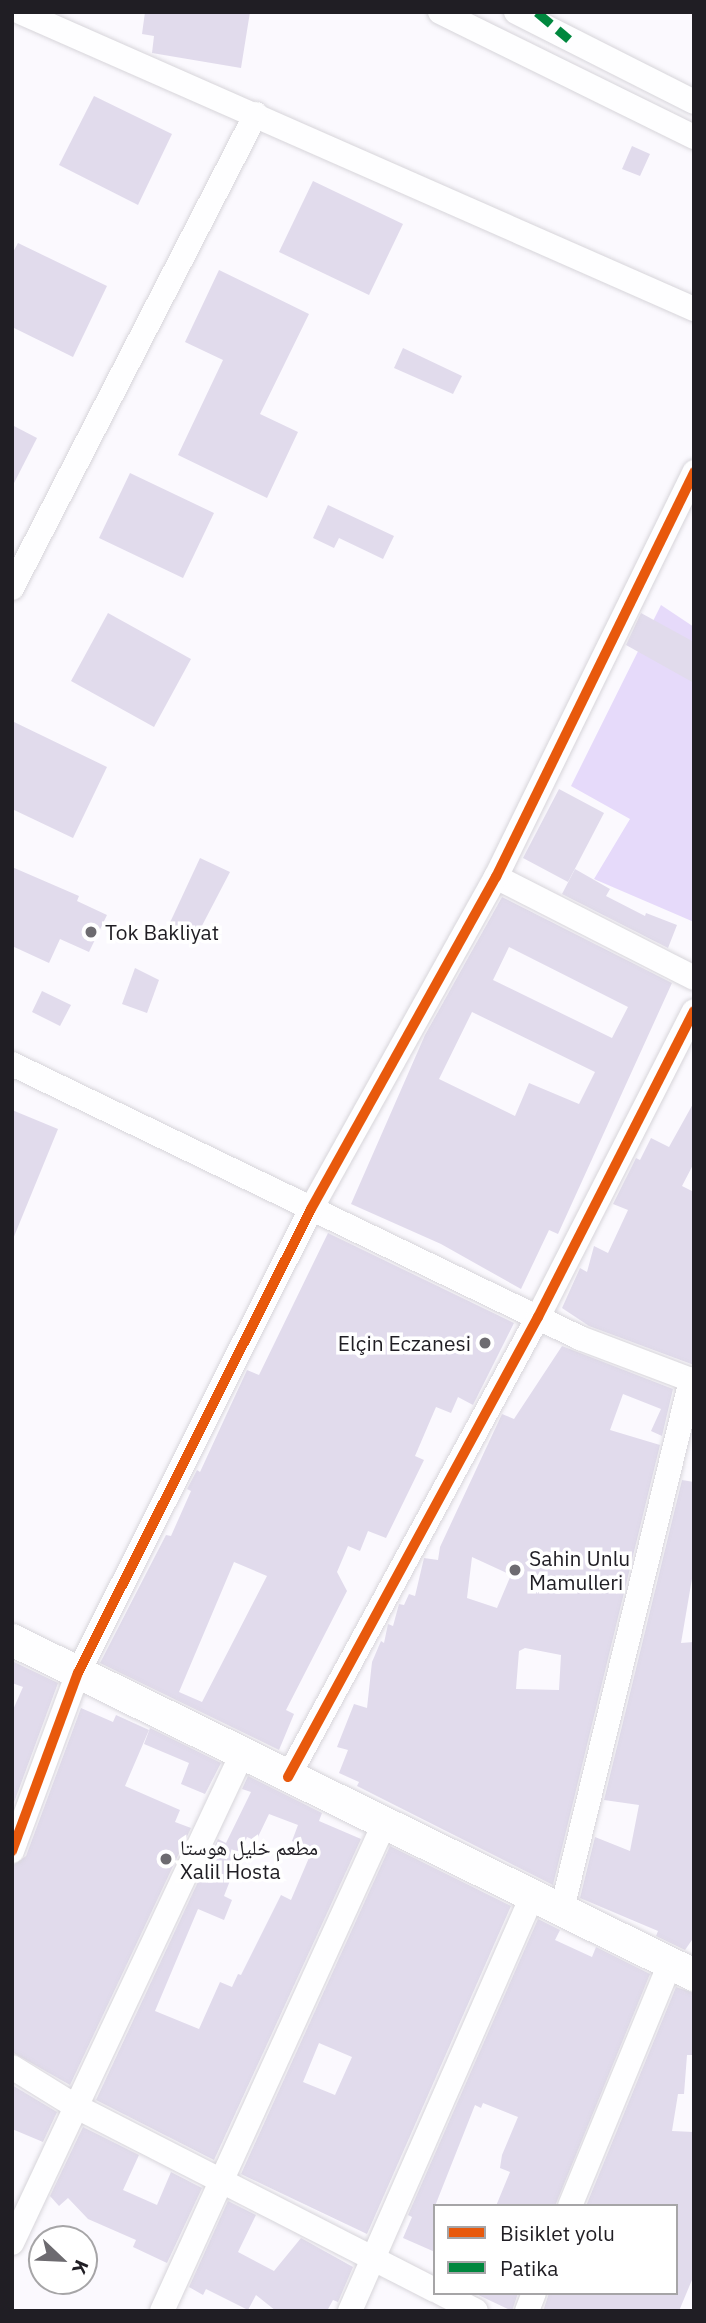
<!DOCTYPE html>
<html>
<head>
<meta charset="utf-8">
<style>
  body { margin:0 }
  #map { position:relative; width:706px; height:2323px; overflow:hidden; background:#fbf9fe; font-family:"IBM Plex Sans","Noto Naskh Arabic",sans-serif }
  div>[style] { position:absolute }
  .green>* { inset:0; background:#e6dafa }
  .building>* { inset:0; background:#e1dbec }
  .roads { filter:drop-shadow(0 0 2px #d7d5da) drop-shadow(0 0 2px #d7d5da) }
  .minor>* { height:24px; margin:-12px; padding:0 12px; transform-origin:12px; border-radius:12px; background:#fefeff }
  .major>* { height:32px; margin:-16px; padding:0 16px; transform-origin:16px; border-radius:16px; background:#fefeff }
  .quiet>* { height:9px; margin-top:-4.5px; transform-origin:0; background:repeating-linear-gradient(90deg,#00873e 0 18px,transparent 0 27px) }
  .cycleway>* { height:10px; margin:-5px; padding:0 5px; transform-origin:5px; border-radius:5px; background:#e8590c }
  .dots>* { width:19px; height:19px; translate:-50% -50%; box-sizing:border-box; border:4px solid #fff; border-radius:50% }
  span { translate:-50% -50%; white-space:nowrap; text-align:center; line-height:1.15; -webkit-text-stroke:7px #fff; paint-order:stroke }
  .poi-label { font-size:21px; color:#201e24 }
  .left { translate:0 -50%; text-align:left }
  .right { translate:-100% -50%; text-align:right }
  .frame { position:absolute; inset:0; border:14px solid #201e24; pointer-events:none }
  .legend { position:absolute; left:433px; top:2204px; width:245px; height:91px; box-sizing:border-box; background:#fff; border:2px solid #a6a5a7; margin:0; padding:9px 12px; list-style:none; font-size:21px; color:#201e24 }
  .legend li { display:flex; align-items:center; gap:14px; height:35px }
  .legend b { width:35px; border:2px solid #a6a5a7 }
  .north { position:absolute; left:28px; top:2225px; width:70px; height:70px; box-sizing:border-box; background:#fff; border:2px solid #a6a5a7; border-radius:50%; rotate:113deg; font-size:19px; font-weight:700; line-height:28px; text-align:center; color:#201e24 }
  .north::after { content:''; display:block; margin:auto; width:24px; height:32px; background:#6d6b70; clip-path:polygon(50% 0,100% 100%,50% 72%,0 100%) }
</style>
</head>
<body>
<div id="map">
  <div class="green">
    <i style="clip-path:polygon(661px 605px,694px 627px,694px 922px,594px 879px,630px 819px,571px 786px)"></i>
  </div>
  <div class="building">
    <i style="clip-path:polygon(145px 12px,250px 12px,241px 68px,152px 53px,154px 36px,142px 34px)"></i>
    <i style="clip-path:polygon(94px 96px,172px 134px,138px 205px,59px 165px)"></i>
    <i style="clip-path:polygon(632px 146px,650px 154px,640px 176px,622px 169px)"></i>
    <i style="clip-path:polygon(313px 181px,403px 224px,369px 295px,279px 252px)"></i>
    <i style="clip-path:polygon(18px 243px,107px 286px,73px 357px,12px 327px,12px 254px)"></i>
    <i style="clip-path:polygon(219px 270px,309px 314px,260px 414px,298px 432px,267px 498px,178px 455px,223px 360px,185px 342px)"></i>
    <i style="clip-path:polygon(403px 348px,462px 376px,453px 394px,394px 368px)"></i>
    <i style="clip-path:polygon(12px 425px,37px 438px,12px 487px)"></i>
    <i style="clip-path:polygon(130px 473px,214px 513px,183px 578px,99px 538px)"></i>
    <i style="clip-path:polygon(328px 505px,394px 536px,383px 559px,339px 538px,334px 548px,313px 538px)"></i>
    <i style="clip-path:polygon(108px 613px,191px 659px,154px 727px,71px 681px)"></i>
    <i style="clip-path:polygon(641px 613px,694px 642px,694px 683px,626px 645px)"></i>
    <i style="clip-path:polygon(12px 721px,107px 767px,73px 838px,12px 809px)"></i>
    <i style="clip-path:polygon(559px 789px,604px 813px,568px 882px,523px 858px)"></i>
    <i style="clip-path:polygon(200px 858px,230px 872px,194px 941px,167px 929px)"></i>
    <i style="clip-path:polygon(12px 867px,79px 896px,77px 901px,107px 915px,89px 952px,60px 939px,49px 963px,12px 946px)"></i>
    <i style="clip-path:polygon(575px 869px,610px 889px,606px 896px,645px 916px,646px 913px,677px 925px,668px 948px,562px 894px)"></i>
    <i style="clip-path:polygon(evenodd,502px 897px,672px 983px,558px 1234px,549px 1230px,521px 1289px,441px 1244px,351px 1204px,425px 1035px,502px 897px,509px 947px,628px 1007px,612px 1038px,493px 980px,509px 947px,502px 897px,472px 1012px,595px 1072px,579px 1104px,529px 1083px,515px 1116px,439px 1079px,472px 1012px)"></i>
    <i style="clip-path:polygon(135px 968px,159px 980px,147px 1013px,122px 1004px)"></i>
    <i style="clip-path:polygon(42px 991px,71px 1005px,60px 1026px,32px 1012px)"></i>
    <i style="clip-path:polygon(694px 1102px,694px 1163px,682px 1186px,694px 1192px,694px 1365px,589px 1326px,562px 1308px,580px 1268px,587px 1272px,594px 1246px,608px 1253px,628px 1210px,613px 1204px,636px 1158px,640px 1160px,651px 1138px,669px 1147px)"></i>
    <i style="clip-path:polygon(12px 1110px,58px 1129px,13px 1239px,12px 1238px)"></i>
    <i style="clip-path:polygon(evenodd,328px 1233px,514px 1323px,473px 1405px,458px 1397px,451px 1413px,436px 1407px,415px 1456px,424px 1460px,386px 1538px,368px 1531px,360px 1551px,348px 1546px,337px 1572px,347px 1591px,286px 1710px,294px 1714px,279px 1750px,100px 1663px,166px 1535px,171px 1536px,191px 1491px,187px 1489px,197px 1470px,200px 1472px,247px 1370px,259px 1375px,328px 1233px,234px 1562px,267px 1576px,202px 1702px,179px 1692px,234px 1562px)"></i>
    <i style="clip-path:polygon(evenodd,562px 1346px,673px 1389px,662px 1436px,651px 1431px,661px 1409px,623px 1394px,610px 1430px,660px 1445px,553px 1885px,357px 1786px,359px 1782px,339px 1773px,348px 1750px,337px 1747px,354px 1704px,367px 1708px,372px 1662px,381px 1641px,384px 1643px,388px 1624px,393px 1626px,399px 1604px,404px 1605px,409px 1594px,415px 1596px,424px 1558px,438px 1560px,440px 1547px,502px 1414px,514px 1419px,562px 1346px,472px 1557px,511px 1575px,497px 1608px,467px 1598px,472px 1557px,562px 1346px,525px 1648px,561px 1655px,559px 1690px,516px 1689px,519px 1651px,525px 1648px)"></i>
    <i style="clip-path:polygon(682px 1480px,694px 1482px,694px 1567px,681px 1643px,694px 1642px,694px 1937px,685px 1950px,656px 1936px,658px 1931px,580px 1898px,595px 1837px,630px 1851px,639px 1805px,604px 1800px)"></i>
    <i style="clip-path:polygon(12px 1661px,58px 1683px,12px 1808px,12px 1712px,23px 1687px,12px 1683px)"></i>
    <i style="clip-path:polygon(81px 1708px,113px 1722px,116px 1715px,149px 1730px,125px 1786px,180px 1810px,175px 1822px,191px 1828px,70px 2085px,12px 2052px,12px 1866px,26px 1856px)"></i>
    <i style="clip-path:polygon(150px 1728px,221px 1763px,205px 1794px,181px 1784px,189px 1763px,144px 1744px)"></i>
    <i style="clip-path:polygon(evenodd,248px 1776px,322px 1813px,319px 1821px,361px 1839px,214px 2160px,96px 2100px,218px 1839px,226px 1843px,251px 1792px,242px 1789px,248px 1776px,269px 1814px,298px 1825px,292px 1841px,311px 1853px,291px 1900px,281px 1895px,241px 1975px,238px 1974px,232px 1987px,220px 1982px,199px 2029px,155px 2011px,198px 1909px,224px 1920px,232px 1900px,224px 1896px,247px 1837px,256px 1841px,269px 1814px)"></i>
    <i style="clip-path:polygon(evenodd,390px 1846px,511px 1906px,367px 2234px,241px 2174px,390px 1846px,319px 2043px,352px 2057px,335px 2095px,303px 2082px,319px 2043px)"></i>
    <i style="clip-path:polygon(538px 1919px,560px 1930px,555px 1940px,592px 1957px,596px 1947px,650px 1974px,555px 2206px,496px 2206px,510px 2172px,500px 2168px,502px 2155px,518px 2117px,483px 2103px,481px 2108px,475px 2105px,435px 2206px,435px 2252px,403px 2238px,412px 2217px,408px 2215px)"></i>
    <i style="clip-path:polygon(676px 1987px,694px 1993px,694px 2055px,687px 2055px,684px 2094px,678px 2094px,672px 2131px,694px 2132px,694px 2275px,679px 2311px,543px 2311px,549px 2293px,676px 2293px,676px 2206px,586px 2206px)"></i>
    <i style="clip-path:polygon(12px 2085px,57px 2112px,43px 2142px,12px 2129px)"></i>
    <i style="clip-path:polygon(83px 2127px,139px 2155px,123px 2190px,157px 2205px,171px 2172px,202px 2188px,167px 2263px,133px 2247px,136px 2240px,88px 2219px,68px 2198px,59px 2206px,50px 2196px)"></i>
    <i style="clip-path:polygon(228px 2201px,256px 2215px,238px 2252px,274px 2271px,301px 2238px,353px 2267px,338px 2302px,333px 2300px,327px 2311px,276px 2311px,256px 2295px,248px 2310px,206px 2289px,203px 2295px,189px 2287px)"></i>
    <i style="clip-path:polygon(474px 2293px,518px 2293px,512px 2311px)"></i>
  </div>
  <div class="roads">
    <div class="minor">
      <i style="left:20px;top:12px;width:737px;rotate:23.78deg"></i>
      <i style="left:440px;top:12px;width:283px;rotate:26.2deg"></i>
      <i style="left:516px;top:12px;width:199px;rotate:26.8deg"></i>
      <i style="left:12px;top:588px;width:533px;rotate:-62.76deg"></i>
      <i style="left:496px;top:877px;width:222px;rotate:27deg"></i>
      <i style="left:12px;top:1064px;width:631px;rotate:25.75deg"></i>
      <i style="left:580px;top:1338px;width:122px;rotate:20.7deg"></i>
      <i style="left:288px;top:1777px;width:524px;rotate:-61.48deg"></i>
      <i style="left:538px;top:1317px;width:343px;rotate:-63deg"></i>
      <i style="left:12px;top:1851px;width:190px;rotate:-69.7deg"></i>
      <i style="left:78px;top:1673px;width:519px;rotate:-63.34deg"></i>
      <i style="left:311px;top:1209px;width:380px;rotate:-60.9deg"></i>
      <i style="left:496px;top:877px;width:451px;rotate:-63.9deg"></i>
      <i style="left:561px;top:1913px;width:549px;rotate:-76.29deg"></i>
      <i style="left:12px;top:2067px;width:74px;rotate:31.8deg"></i>
      <i style="left:75px;top:2106px;width:404px;rotate:27.1deg"></i>
      <i style="left:570px;top:2206px;width:260px;rotate:-67.6deg"></i>
      <i style="left:12px;top:2243px;width:540px;rotate:-64.81deg"></i>
      <i style="left:441px;top:2293px;width:39px;rotate:27deg"></i>
      <i style="left:162px;top:2311px;width:535px;rotate:-65.49deg"></i>
      <i style="left:350px;top:2311px;width:451px;rotate:-66.3deg"></i>
      <i style="left:527px;top:2311px;width:19px;rotate:-69deg"></i>
    </div>
    <div class="major">
      <i style="left:12px;top:1640px;width:760px;rotate:26.16deg"></i>
    </div>
  </div>
  <div class="quiet">
    <i style="left:537px;top:12px;width:42px;rotate:40.2deg"></i>
  </div>
  <div class="cycleway">
    <i style="left:288px;top:1777px;width:524px;rotate:-61.48deg"></i>
    <i style="left:538px;top:1317px;width:343px;rotate:-63deg"></i>
    <i style="left:12px;top:1851px;width:190px;rotate:-69.7deg"></i>
    <i style="left:78px;top:1673px;width:519px;rotate:-63.34deg"></i>
    <i style="left:311px;top:1209px;width:380px;rotate:-60.9deg"></i>
    <i style="left:496px;top:877px;width:451px;rotate:-63.9deg"></i>
  </div>
  <div class="dots">
    <i style="left:91px;top:932px;background:#6d6b70"></i>
    <i style="left:485px;top:1343px;background:#6d6b70"></i>
    <i style="left:515px;top:1570px;background:#6d6b70"></i>
    <i style="left:166px;top:1859px;background:#6d6b70"></i>
  </div>
  <div class="poi-label">
    <span class="left" style="left:105px;top:932px">Tok Bakliyat</span>
    <span class="right" style="left:471px;top:1343px">Elçin Eczanesi</span>
    <span class="left" style="left:529px;top:1570px">Sahin Unlu<br>Mamulleri</span>
    <span class="left" style="left:180px;top:1859px">مطعم خليل هوستا<br>Xalil Hosta</span>
  </div>
  <div class="frame"></div>
  <ul class="legend">
  <li><b style="height:9px;background:#e8590c"></b>Bisiklet yolu</li>
  <li><b style="height:9px;background:#00873e"></b>Patika</li>
  </ul>
  <div class="north">K</div>
</div>
</body>
</html>
